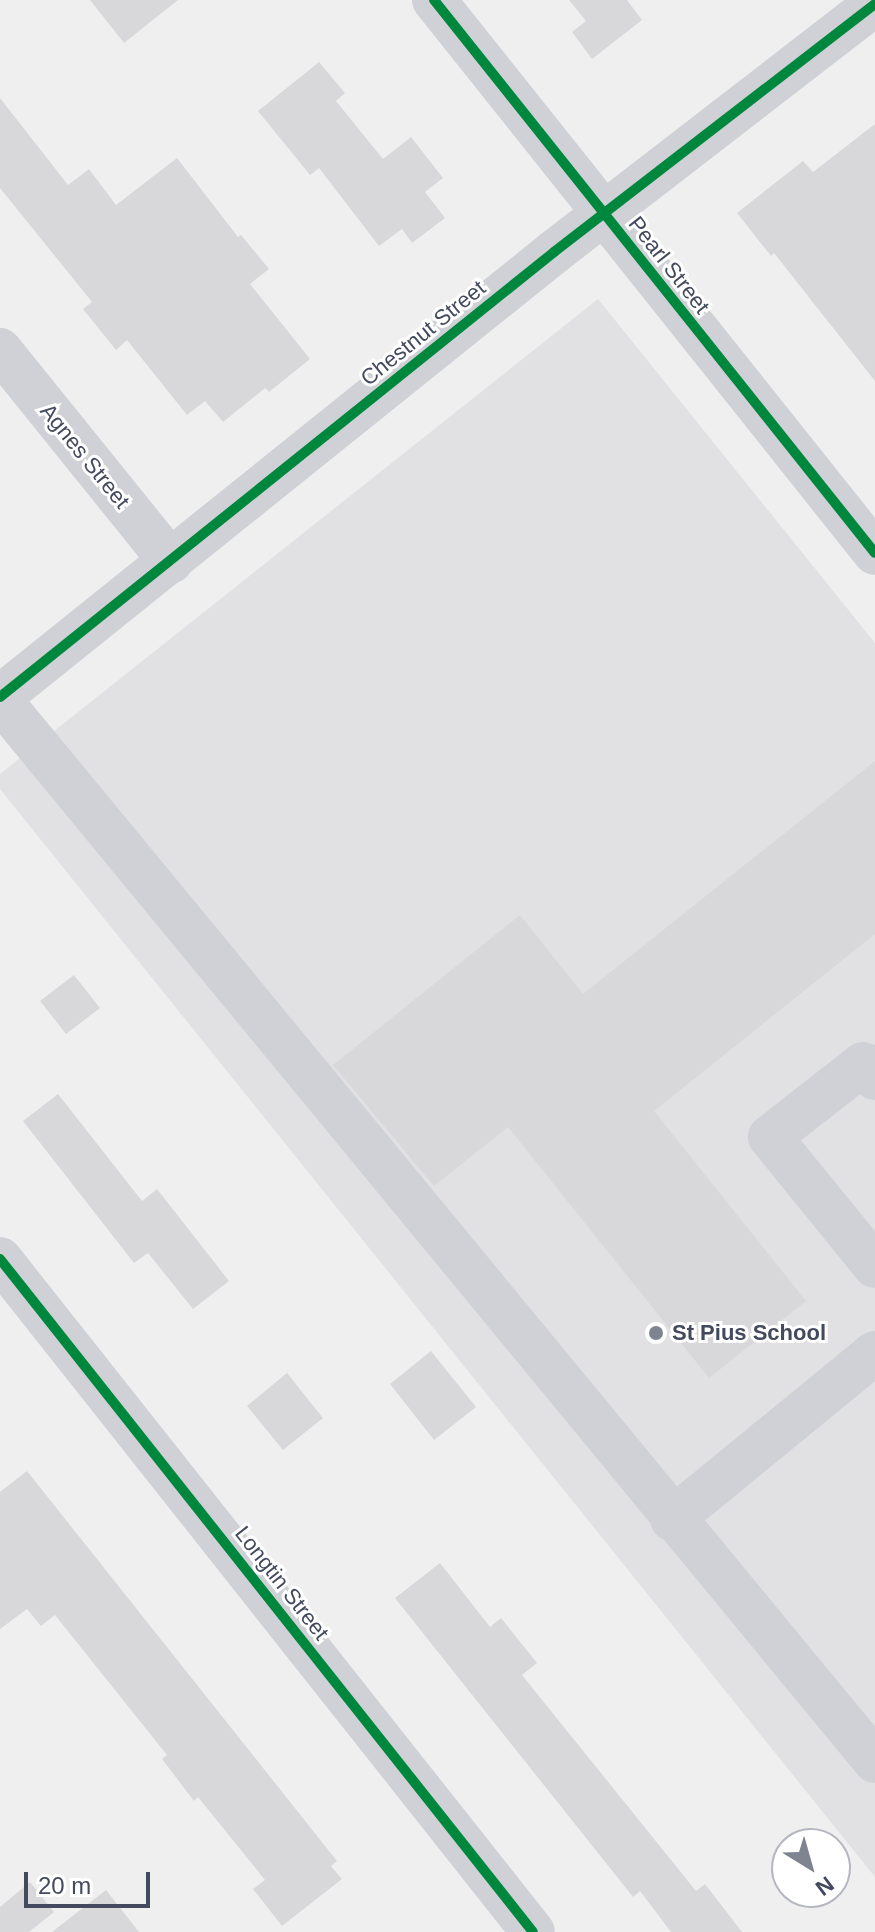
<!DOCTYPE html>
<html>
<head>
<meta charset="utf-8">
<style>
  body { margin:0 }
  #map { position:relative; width:875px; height:1932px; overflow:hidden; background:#f0efef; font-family:Arial,sans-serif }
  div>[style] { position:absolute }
  .education>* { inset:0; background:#e1e0e2 }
  .building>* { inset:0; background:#d8d8db }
  .minor>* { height:44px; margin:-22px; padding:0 22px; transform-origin:22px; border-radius:22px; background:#d0d1d6 }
  .cycleway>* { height:10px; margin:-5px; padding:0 5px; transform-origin:5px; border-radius:5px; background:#00873e }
  .dots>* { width:22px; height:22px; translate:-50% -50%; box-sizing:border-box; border:4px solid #fff; border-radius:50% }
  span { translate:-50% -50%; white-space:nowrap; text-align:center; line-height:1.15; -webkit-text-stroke:6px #fff; paint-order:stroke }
  .street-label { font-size:22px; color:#444a5e }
  .poi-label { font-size:22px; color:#444a5e; font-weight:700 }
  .left { translate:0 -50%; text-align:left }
  .north { position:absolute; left:771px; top:1828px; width:80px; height:80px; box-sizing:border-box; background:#fff; border:2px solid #b4b7bf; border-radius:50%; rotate:143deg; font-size:22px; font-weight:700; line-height:32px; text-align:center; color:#444a5e }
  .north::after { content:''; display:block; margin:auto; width:28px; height:36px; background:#808491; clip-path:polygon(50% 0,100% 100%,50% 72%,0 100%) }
  .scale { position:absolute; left:24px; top:1872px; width:126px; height:36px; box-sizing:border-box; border:4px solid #444a5e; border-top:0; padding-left:10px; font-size:24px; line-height:28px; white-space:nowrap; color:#444a5e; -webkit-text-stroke:6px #fff; paint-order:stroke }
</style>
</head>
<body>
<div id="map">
  <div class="education">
    <i style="clip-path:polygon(598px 299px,875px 643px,875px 1877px,0 789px,0 774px)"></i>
  </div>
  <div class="building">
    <i style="clip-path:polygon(90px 0,178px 0,124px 43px)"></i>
    <i style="clip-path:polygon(569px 0,627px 0,642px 20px,592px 59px,572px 32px,586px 21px)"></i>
    <i style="clip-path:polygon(319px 62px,345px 93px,336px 101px,383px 159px,411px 137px,443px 178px,425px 192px,445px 218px,412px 243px,402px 229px,379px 246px,319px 168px,310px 175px,258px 111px)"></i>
    <i style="clip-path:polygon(0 98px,68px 185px,89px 169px,116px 205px,177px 158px,238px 237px,241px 235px,269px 269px,250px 284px,310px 359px,269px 392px,265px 388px,223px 422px,205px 401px,187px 415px,127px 340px,116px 350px,83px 309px,92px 302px,0 188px)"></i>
    <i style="clip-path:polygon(875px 124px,875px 381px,774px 253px,771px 256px,737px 213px,803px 161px,813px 172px)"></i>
    <i style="clip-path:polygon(875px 761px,875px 934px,654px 1111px,806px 1301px,709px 1378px,508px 1127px,434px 1186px,333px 1065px,520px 915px,583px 994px)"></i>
    <i style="clip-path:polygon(74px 975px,100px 1008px,66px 1034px,40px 1001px)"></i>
    <i style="clip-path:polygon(58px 1094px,142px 1201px,157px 1189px,229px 1281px,193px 1309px,148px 1253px,134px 1263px,23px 1121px)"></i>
    <i style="clip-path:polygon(431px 1351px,476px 1407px,434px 1440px,390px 1384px)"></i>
    <i style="clip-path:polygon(287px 1373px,323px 1418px,283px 1450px,247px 1406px)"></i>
    <i style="clip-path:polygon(27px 1471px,337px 1861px,331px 1866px,342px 1879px,282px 1926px,253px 1889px,265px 1880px,198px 1797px,194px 1801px,162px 1759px,167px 1755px,55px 1615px,41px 1626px,27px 1609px,0 1629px,0 1492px)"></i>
    <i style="clip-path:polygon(440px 1563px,490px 1627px,501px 1618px,537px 1663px,522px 1675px,696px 1891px,705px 1884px,742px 1932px,671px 1932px,640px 1891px,633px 1897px,395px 1598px)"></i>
    <i style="clip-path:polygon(30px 1882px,54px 1912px,29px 1932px,0 1932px,0 1907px)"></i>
    <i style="clip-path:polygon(106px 1890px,139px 1932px,52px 1932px)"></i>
  </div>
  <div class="minor">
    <i style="left:434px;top:0;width:707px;rotate:51.43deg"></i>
    <i style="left:0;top:350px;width:272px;rotate:51.1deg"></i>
    <i style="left:0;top:697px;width:711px;rotate:-38.77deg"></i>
    <i style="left:554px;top:252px;width:406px;rotate:-37.7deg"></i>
    <i style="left:0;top:700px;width:1375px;rotate:50.49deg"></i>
    <i style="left:875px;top:1078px;width:18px;rotate:-131deg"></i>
    <i style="left:863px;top:1064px;width:118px;rotate:141.9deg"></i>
    <i style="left:770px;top:1137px;width:166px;rotate:50.9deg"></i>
    <i style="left:0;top:1259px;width:858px;rotate:51.62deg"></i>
    <i style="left:672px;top:1519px;width:262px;rotate:-39.3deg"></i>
  </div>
  <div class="cycleway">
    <i style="left:434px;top:0;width:707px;rotate:51.43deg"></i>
    <i style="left:0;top:697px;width:711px;rotate:-38.77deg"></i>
    <i style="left:554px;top:252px;width:406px;rotate:-37.7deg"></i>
    <i style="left:0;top:1259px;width:858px;rotate:51.62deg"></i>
  </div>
  <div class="dots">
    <i style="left:656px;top:1333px;background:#808491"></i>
  </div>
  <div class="street-label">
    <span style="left:669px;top:265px;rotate:52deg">Pearl Street</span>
    <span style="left:423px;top:333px;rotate:-39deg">Chestnut Street</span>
    <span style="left:85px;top:456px;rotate:51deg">Agnes Street</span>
    <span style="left:282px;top:1583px;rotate:52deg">Longtin Street</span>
  </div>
  <div class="poi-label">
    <span class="left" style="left:672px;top:1333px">St Pius School</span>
  </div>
  <div class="north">N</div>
  <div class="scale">20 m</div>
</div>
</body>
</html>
